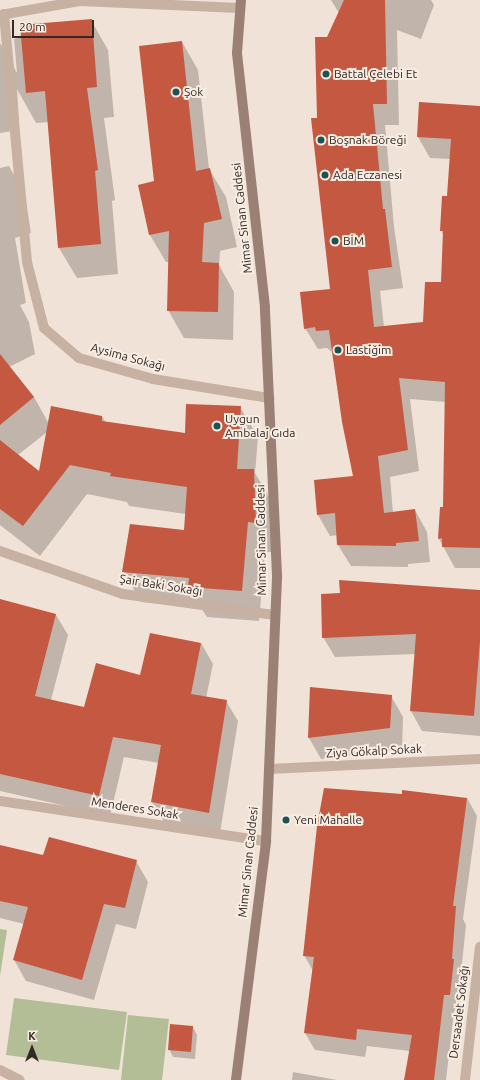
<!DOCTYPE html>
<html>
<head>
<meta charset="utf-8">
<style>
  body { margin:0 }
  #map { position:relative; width:480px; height:1080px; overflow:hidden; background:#f0e2d6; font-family:Ubuntu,sans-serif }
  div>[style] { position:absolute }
  .green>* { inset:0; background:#b3be97 }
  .shadow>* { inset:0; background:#0003 }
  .building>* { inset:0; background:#c45840 }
  .lane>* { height:10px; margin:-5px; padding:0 5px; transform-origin:5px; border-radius:5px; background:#c7b1a3 }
  .street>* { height:10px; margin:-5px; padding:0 5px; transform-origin:5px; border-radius:5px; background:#c7b1a3 }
  .secondary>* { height:10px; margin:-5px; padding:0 5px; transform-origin:5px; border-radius:5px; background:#9b8075 }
  .dots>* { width:11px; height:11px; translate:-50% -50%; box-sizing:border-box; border:2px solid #f8ede2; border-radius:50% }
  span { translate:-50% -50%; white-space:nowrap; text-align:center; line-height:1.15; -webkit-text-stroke:4px #f8ede2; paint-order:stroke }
  .poi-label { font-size:12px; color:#322825 }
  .left { translate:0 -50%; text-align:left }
  .street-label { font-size:12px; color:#322825 }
  .north { position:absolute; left:12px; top:1028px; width:40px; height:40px; -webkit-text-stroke:3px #f8ede2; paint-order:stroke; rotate:0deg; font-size:11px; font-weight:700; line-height:16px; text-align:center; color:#322825 }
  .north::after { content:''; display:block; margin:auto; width:14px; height:18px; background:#322825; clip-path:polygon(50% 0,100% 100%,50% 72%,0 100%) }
  .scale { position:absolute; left:12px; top:20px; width:82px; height:18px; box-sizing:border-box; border:2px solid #322825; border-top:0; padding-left:5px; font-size:12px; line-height:14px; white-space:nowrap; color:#322825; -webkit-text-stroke:3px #f8ede2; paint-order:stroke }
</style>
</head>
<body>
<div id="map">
  <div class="green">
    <i style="clip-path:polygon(0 929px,7px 930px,0 976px)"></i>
    <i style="clip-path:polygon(14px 998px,127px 1012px,119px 1070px,6px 1055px)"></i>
    <i style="clip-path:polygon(128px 1015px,169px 1019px,162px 1080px,121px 1080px)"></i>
  </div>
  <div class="shadow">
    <i style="clip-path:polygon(331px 0,431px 0,434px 5px,421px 39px,397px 30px,399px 125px,385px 125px,394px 227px,403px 288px,380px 291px,384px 327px,424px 323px,442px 284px,444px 236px,441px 230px,448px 197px,450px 159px,430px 158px,418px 137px,480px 107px,480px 568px,455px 568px,439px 539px,444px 507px,446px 402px,410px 399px,419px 471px,390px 477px,393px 513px,415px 510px,427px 532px,430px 562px,408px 564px,408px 567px,351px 566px,338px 545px,338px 535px,330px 536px,318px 515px,354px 477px,332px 352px,327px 348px,318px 349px,305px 328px,331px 290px,318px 119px,327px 38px,339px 13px)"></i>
    <i style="clip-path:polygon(91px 20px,108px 50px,114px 117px,104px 118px,115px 200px,112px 201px,118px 274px,77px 278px,59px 248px,49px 122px,36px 123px,17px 89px,19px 121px,11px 121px,13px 131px,0 133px,0 43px,17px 73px,14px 39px)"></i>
    <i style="clip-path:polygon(182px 42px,198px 70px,209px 169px,226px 197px,237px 247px,220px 251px,219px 265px,234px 292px,233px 340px,184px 338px,168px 310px,169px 262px,166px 262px,150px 235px,139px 185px,155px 182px)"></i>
    <i style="clip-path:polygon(evenodd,9px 166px,25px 195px,31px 233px,15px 238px,26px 303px,20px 305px,29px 322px,35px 354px,9px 367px,34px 397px,49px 424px,102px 416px,106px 423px,186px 434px,240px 407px,258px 437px,255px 473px,271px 500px,272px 552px,265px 552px,259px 621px,207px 617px,201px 608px,141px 602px,124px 572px,185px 531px,186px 514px,129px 506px,127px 502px,87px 494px,40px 556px,0 525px,0 168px,9px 166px,47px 432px,40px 473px,18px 455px,47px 432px)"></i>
    <i style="clip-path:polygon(480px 591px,480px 736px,422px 731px,411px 711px,415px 654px,335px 657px,323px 637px)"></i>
    <i style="clip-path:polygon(0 600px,56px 615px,68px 635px,51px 700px,85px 709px,201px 643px,213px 664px,206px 698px,226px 701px,238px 721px,220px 833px,164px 822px,152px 802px,159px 763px,124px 757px,110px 816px,0 791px)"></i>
    <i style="clip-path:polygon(311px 688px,391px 696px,403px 717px,402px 749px,321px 759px,309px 738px)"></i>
    <i style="clip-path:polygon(467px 798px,477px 816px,463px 919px,466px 925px,461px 973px,464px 977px,459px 1012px,454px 1011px,446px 1080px,405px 1080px,410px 1051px,367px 1046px,365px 1057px,315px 1050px,305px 1033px,313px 971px,304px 955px)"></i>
    <i style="clip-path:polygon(0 847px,44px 856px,136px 861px,148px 882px,136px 929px,116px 924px,94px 1000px,26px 981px,14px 960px,24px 924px,0 918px)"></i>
    <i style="clip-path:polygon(193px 1027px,197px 1035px,195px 1059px,173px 1057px,169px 1049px)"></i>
    <i style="clip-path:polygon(293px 1072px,337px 1080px,292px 1080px)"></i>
  </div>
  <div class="building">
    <i style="clip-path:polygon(344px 0,385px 0,387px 104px,373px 104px,383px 209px,385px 209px,392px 267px,368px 270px,374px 327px,423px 322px,425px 282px,441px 282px,443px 231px,440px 231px,442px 196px,447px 196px,451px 139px,417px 137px,419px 102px,480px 106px,480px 548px,442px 547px,442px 538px,438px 539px,440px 507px,443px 507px,445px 382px,399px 378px,408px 450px,378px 456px,384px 513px,415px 509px,419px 541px,396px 543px,396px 546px,337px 545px,335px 513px,317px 515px,314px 480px,353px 476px,342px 422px,329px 330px,316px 331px,315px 327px,304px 329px,300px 292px,330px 289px,311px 118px,317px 118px,315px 37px,327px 37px)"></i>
    <i style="clip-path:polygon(92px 19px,97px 87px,87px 88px,98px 170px,95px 171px,101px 244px,58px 248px,45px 91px,26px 93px,20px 25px)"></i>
    <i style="clip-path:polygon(182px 41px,196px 171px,210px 168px,222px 219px,204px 223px,202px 262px,219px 263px,218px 312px,167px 311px,169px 231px,149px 235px,138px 185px,154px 181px,139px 46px)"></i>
    <i style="clip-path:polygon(0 354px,34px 397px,0 425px)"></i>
    <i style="clip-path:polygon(186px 404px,241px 406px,237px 469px,254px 469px,256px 523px,248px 522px,242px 591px,188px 587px,189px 578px,122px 572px,130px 524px,184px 530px,187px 487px,110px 476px,111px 473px,70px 465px,23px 526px,0 509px,0 440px,39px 471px,51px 406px,102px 416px,102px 421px,185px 433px)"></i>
    <i style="clip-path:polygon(339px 580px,480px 590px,480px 641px,474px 716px,410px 711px,416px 634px,322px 638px,321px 594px,340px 593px)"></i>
    <i style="clip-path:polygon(0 599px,56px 614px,35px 696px,84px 707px,96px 663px,140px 675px,150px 633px,201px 643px,191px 694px,227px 700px,209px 813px,151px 802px,161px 745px,113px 737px,99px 796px,0 774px)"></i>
    <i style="clip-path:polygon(310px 687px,392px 695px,390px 728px,308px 738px)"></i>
    <i style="clip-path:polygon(324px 788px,402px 794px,402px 790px,467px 798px,453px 906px,456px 906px,452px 959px,454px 959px,450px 995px,444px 995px,434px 1080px,404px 1080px,412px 1035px,357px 1029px,356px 1040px,304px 1033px,314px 957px,303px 956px,317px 826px)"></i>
    <i style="clip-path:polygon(49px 837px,137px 860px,125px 908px,104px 904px,82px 980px,13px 960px,28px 907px,0 901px,0 845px,43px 855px)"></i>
    <i style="clip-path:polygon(170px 1024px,193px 1026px,191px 1052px,168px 1050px)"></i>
  </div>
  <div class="lane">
    <i style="left:0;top:1070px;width:22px;rotate:27deg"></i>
  </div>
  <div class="street">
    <i style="left:4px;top:14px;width:249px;rotate:84.7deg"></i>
    <i style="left:27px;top:262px;width:68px;rotate:75.6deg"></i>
    <i style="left:44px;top:328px;width:46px;rotate:40.6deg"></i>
    <i style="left:79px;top:358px;width:77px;rotate:15.8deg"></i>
    <i style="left:153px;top:379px;width:118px;rotate:9.3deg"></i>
    <i style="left:0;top:15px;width:81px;rotate:-9.9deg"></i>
    <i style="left:80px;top:1px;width:159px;rotate:2.5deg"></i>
    <i style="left:0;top:551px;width:130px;rotate:19.3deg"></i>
    <i style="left:123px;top:594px;width:153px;rotate:7.9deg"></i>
    <i style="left:269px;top:769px;width:211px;rotate:-2.7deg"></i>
    <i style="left:0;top:801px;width:269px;rotate:8.6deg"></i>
    <i style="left:465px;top:1080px;width:134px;rotate:-83.6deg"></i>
  </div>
  <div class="secondary">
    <i style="left:236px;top:1080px;width:241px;rotate:-82.8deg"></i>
    <i style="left:266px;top:841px;width:266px;rotate:-87.6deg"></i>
    <i style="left:277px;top:575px;width:268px;rotate:-92.6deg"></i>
    <i style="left:265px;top:307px;width:256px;rotate:-96.3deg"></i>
    <i style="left:237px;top:53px;width:53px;rotate:-85.7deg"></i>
  </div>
  <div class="dots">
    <i style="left:326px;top:74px;background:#1c5253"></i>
    <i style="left:176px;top:92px;background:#1c5253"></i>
    <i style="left:321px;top:140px;background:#1c5253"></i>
    <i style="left:325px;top:175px;background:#1c5253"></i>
    <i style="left:335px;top:241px;background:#1c5253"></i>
    <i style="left:338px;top:350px;background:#1c5253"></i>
    <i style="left:217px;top:426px;background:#1c5253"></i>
    <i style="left:286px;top:820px;background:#1c5253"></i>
  </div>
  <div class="poi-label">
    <span class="left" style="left:334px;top:74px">Battal Çelebi Et</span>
    <span class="left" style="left:184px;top:92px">Şok</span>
    <span class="left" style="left:329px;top:140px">Boşnak Böreği</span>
    <span class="left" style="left:333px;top:175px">Ada Eczanesi</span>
    <span class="left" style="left:343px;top:241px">BİM</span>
    <span class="left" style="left:346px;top:350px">Lastiğim</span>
    <span class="left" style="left:225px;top:426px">Uygun<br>Ambalaj Gıda</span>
    <span class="left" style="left:294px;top:820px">Yeni Mahalle</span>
  </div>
  <div class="street-label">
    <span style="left:242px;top:218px;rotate:-96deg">Mimar Sinan Caddesi</span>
    <span style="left:128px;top:357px;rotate:15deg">Aysima Sokağı</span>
    <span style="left:261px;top:540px;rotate:-91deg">Mimar Sinan Caddesi</span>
    <span style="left:161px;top:585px;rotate:9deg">Şair Baki Sokağı</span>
    <span style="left:374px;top:751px;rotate:-3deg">Ziya Gökalp Sokak</span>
    <span style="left:135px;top:808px;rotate:9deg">Menderes Sokak</span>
    <span style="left:248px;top:862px;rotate:-84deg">Mimar Sinan Caddesi</span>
    <span style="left:459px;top:1012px;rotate:-83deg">Dersaadet Sokağı</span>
  </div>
  <div class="north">K</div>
  <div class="scale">20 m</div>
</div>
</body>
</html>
